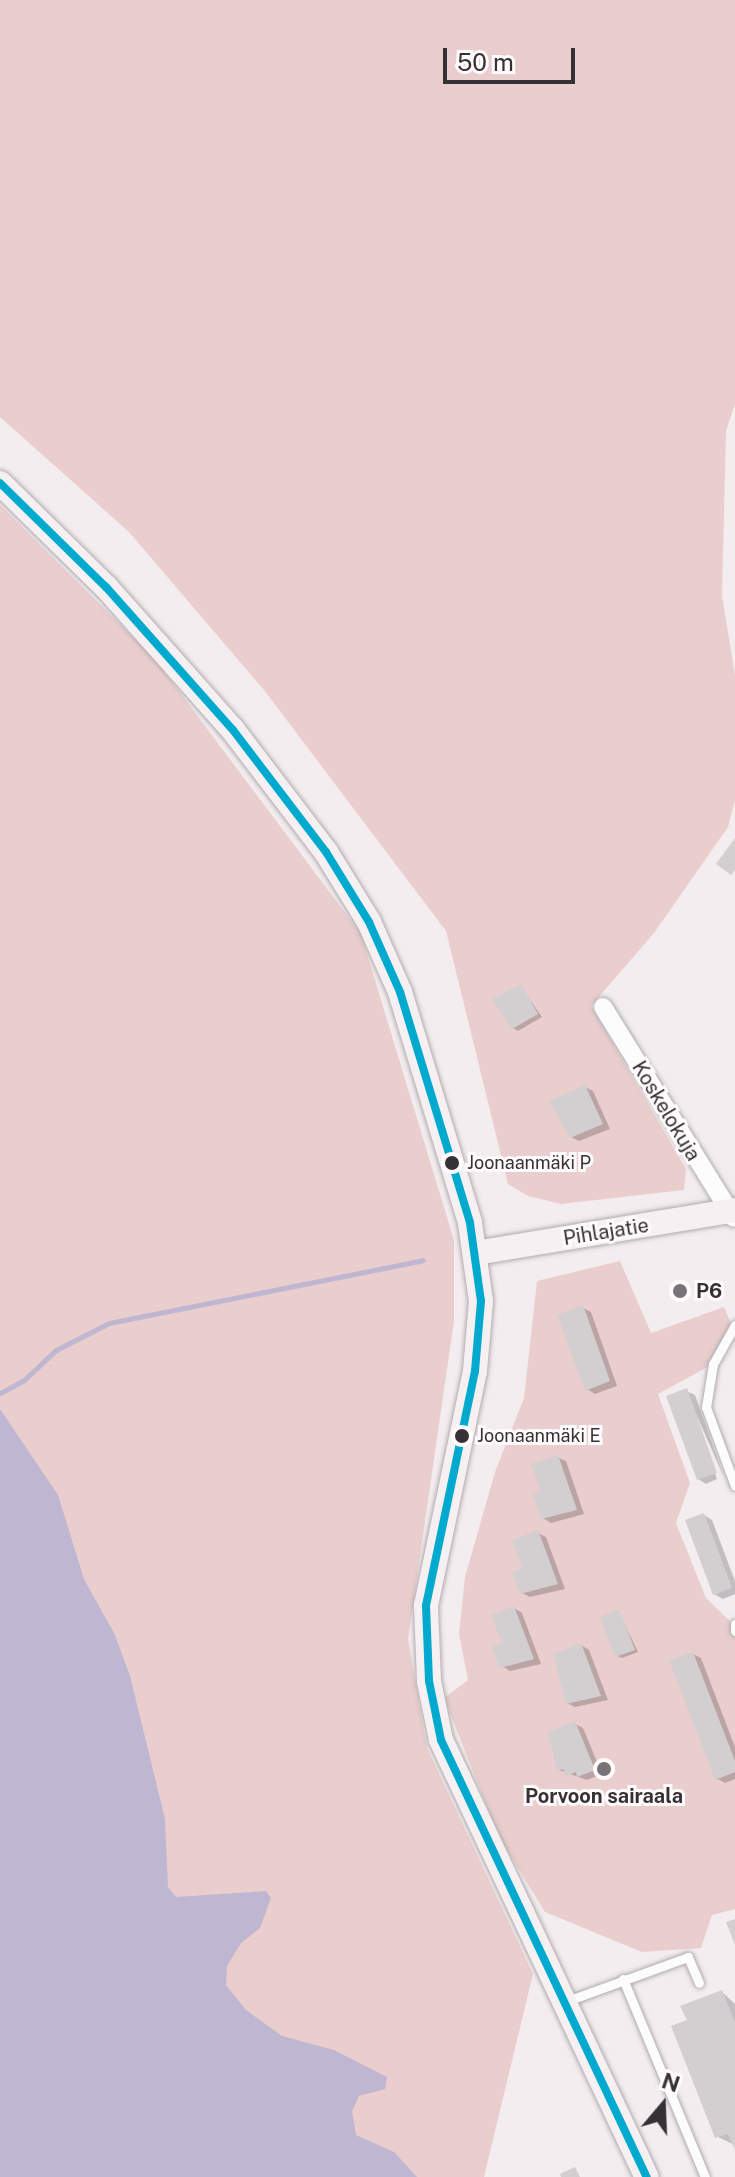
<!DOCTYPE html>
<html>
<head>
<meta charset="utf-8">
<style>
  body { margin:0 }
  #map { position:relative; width:735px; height:2177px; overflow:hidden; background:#f3edf0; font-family:"Public Sans",sans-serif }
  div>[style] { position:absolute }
  .green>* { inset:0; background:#eacecd }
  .water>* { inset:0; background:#bfb6d2 }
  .shadow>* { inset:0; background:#0003 }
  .stream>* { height:5px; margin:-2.5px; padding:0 2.5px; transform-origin:2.5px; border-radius:2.5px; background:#bfb6d2 }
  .building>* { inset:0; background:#d3cfd1 }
  .roads { filter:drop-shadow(0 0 2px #b0acae) drop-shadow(0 0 2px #b0acae) }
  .lane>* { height:9px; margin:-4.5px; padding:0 4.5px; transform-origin:4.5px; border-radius:4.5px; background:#fdfcfd }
  .street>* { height:18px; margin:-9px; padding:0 9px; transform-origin:9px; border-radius:9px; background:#fdfcfd }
  .secondary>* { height:24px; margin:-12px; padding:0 12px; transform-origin:12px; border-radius:12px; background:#f6f0f2 }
  .bus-1>* { height:8px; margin:-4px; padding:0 4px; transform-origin:4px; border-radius:4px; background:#00a9ce }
  .dots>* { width:22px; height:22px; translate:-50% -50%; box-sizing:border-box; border:4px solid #fffbfd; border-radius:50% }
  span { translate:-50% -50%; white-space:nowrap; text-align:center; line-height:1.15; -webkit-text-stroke:6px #fffbfd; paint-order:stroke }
  .bus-label { font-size:18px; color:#353134 }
  .left { translate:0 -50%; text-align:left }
  .street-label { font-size:20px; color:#353134 }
  .poi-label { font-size:20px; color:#353134; font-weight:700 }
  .north { position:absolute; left:623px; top:2065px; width:80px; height:80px; -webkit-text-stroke:6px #fffbfd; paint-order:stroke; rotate:19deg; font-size:22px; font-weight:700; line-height:32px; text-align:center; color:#353134 }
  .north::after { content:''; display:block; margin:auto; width:28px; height:36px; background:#353134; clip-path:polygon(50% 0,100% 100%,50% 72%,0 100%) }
  .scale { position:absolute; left:443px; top:48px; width:132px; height:36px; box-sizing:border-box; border:4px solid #353134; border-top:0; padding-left:10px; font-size:24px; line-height:28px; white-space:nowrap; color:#353134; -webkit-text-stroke:6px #fffbfd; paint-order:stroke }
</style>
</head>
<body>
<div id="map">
  <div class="green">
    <i style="clip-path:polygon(0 0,735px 0,735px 404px,726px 431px,722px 596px,735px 675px,735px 800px,728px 827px,654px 933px,591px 1006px,686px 1169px,684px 1190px,561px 1204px,528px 1196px,508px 1184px,446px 931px,264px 690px,129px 532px,0 417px)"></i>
    <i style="clip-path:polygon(0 505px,154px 658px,361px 934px,454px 1240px,454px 1321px,408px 1639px,427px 1748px,533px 1974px,484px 2177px,0 2177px)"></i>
    <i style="clip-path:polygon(620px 1261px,651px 1333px,724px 1307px,733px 1328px,713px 1364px,658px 1394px,690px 1483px,676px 1523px,706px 1598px,735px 1626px,735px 1909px,712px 1915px,701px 1948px,642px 1952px,545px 1912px,500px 1839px,444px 1698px,468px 1680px,459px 1634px,465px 1577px,495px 1472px,524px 1398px,537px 1281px)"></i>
  </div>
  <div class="water">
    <i style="clip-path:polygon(0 1409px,58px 1495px,84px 1579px,115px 1635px,130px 1676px,165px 1819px,168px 1887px,176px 1897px,266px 1891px,271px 1898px,260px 1928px,241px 1943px,227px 1966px,226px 1985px,246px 2010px,282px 2036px,334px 2050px,387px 2077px,385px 2089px,359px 2096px,352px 2111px,356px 2135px,394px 2152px,417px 2177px,0 2177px)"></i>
  </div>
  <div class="shadow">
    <i style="clip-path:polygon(521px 987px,542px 1017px,518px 1031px,513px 1028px)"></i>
    <i style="clip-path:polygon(585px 1087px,593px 1091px,610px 1129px,579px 1141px,571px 1137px)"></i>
    <i style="clip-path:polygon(583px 1308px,591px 1312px,617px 1386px,595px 1394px,587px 1389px)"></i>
    <i style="clip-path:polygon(686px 1391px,695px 1395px,724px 1477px,687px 1394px,717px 1479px,706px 1484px,698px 1479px,669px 1397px)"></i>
    <i style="clip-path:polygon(557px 1457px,566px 1461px,584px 1514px,551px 1523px,543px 1518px,543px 1492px)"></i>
    <i style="clip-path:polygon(704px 1515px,712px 1520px,735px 1581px,735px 1594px,723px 1599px,714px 1594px)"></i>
    <i style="clip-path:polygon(538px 1533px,546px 1537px,565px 1589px,530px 1597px,522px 1593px)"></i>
    <i style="clip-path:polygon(514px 1608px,522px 1613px,541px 1664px,510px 1671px,502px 1666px)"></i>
    <i style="clip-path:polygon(619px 1612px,638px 1652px,622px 1658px,617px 1656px)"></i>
    <i style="clip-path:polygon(581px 1645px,589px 1650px,608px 1700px,575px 1707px,567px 1703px)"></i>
    <i style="clip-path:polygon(693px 1654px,701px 1658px,735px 1747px,735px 1779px,725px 1783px,716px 1778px)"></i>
    <i style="clip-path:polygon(575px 1724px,583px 1728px,602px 1774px,587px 1780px,559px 1770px)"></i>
    <i style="clip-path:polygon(722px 1992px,735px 2004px,735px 2145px,716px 2136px,690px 2022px)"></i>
  </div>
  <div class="stream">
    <i style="left:0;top:1393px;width:26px;rotate:-28deg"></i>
    <i style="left:23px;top:1381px;width:45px;rotate:-43.2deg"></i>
    <i style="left:56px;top:1350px;width:59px;rotate:-27deg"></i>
    <i style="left:109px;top:1323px;width:320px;rotate:-11.3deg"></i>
  </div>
  <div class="building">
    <i style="clip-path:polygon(735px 838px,735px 870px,731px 875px,716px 864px)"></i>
    <i style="clip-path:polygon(521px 984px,538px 1014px,512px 1029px,492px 999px)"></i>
    <i style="clip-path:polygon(585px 1085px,603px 1124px,570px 1138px,549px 1101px)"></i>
    <i style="clip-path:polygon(583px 1305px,610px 1381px,585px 1391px,557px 1315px)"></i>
    <i style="clip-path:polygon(687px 1388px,717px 1473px,697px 1480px,666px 1396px)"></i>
    <i style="clip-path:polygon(558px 1455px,577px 1510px,541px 1519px,533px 1494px,541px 1491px,531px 1464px)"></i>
    <i style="clip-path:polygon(704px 1513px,732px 1588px,713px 1595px,685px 1520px)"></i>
    <i style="clip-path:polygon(538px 1530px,558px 1584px,520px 1594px,512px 1572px,522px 1568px,512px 1540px)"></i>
    <i style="clip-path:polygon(514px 1606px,534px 1659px,500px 1668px,492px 1647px,502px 1643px,491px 1615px)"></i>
    <i style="clip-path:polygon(619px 1609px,635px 1650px,615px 1657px,600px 1617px)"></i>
    <i style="clip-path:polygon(581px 1643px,601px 1696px,566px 1704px,553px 1654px)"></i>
    <i style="clip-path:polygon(693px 1652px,735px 1761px,735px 1772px,715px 1780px,669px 1660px)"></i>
    <i style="clip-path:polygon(575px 1721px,595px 1770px,577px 1777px,576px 1772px,566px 1776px,563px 1769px,557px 1771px,548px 1732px)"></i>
    <i style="clip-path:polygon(735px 1919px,735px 1945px,726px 1922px)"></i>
    <i style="clip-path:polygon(722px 1990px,735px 2022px,735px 2150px,728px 2134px,715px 2138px,671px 2026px,687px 2020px,680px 2006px)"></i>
    <i style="clip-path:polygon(575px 2167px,580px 2177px,561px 2177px,560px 2174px)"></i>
  </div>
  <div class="roads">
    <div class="lane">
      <i style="left:735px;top:1325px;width:45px;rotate:119.4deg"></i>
      <i style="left:713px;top:1364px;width:44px;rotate:99.2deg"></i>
      <i style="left:706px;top:1407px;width:84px;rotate:69.8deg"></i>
      <i style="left:735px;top:1624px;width:7px;rotate:90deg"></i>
      <i style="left:623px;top:1979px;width:214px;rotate:67.5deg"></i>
      <i style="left:567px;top:2001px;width:129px;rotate:-20deg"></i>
      <i style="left:688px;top:1957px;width:28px;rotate:67deg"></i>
    </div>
    <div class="street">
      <i style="left:603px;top:1007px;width:248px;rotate:58.2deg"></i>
    </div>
    <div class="secondary">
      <i style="left:0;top:483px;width:148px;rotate:44.5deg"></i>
      <i style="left:106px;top:587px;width:191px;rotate:48.4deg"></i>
      <i style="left:233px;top:730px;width:153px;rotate:52.7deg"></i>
      <i style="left:326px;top:852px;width:82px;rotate:58.4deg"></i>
      <i style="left:369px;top:922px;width:77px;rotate:66.1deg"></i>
      <i style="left:400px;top:992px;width:241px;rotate:73.1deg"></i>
      <i style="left:470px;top:1223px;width:79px;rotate:82deg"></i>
      <i style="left:481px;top:1301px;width:70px;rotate:94.9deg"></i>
      <i style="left:475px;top:1371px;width:240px;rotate:101.8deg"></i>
      <i style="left:426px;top:1606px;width:75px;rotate:87.7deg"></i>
      <i style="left:429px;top:1681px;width:60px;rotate:78.5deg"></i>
      <i style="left:441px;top:1740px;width:483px;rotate:64.8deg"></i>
      <i style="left:476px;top:1253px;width:263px;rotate:-9.4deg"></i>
    </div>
  </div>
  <div class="bus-1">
    <i style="left:0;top:483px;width:148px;rotate:44.5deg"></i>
    <i style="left:106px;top:587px;width:191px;rotate:48.4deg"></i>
    <i style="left:233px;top:730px;width:153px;rotate:52.7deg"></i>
    <i style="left:326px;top:852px;width:82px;rotate:58.4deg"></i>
    <i style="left:369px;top:922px;width:77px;rotate:66.1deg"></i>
    <i style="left:400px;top:992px;width:241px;rotate:73.1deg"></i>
    <i style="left:470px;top:1223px;width:79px;rotate:82deg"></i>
    <i style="left:481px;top:1301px;width:70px;rotate:94.9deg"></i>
    <i style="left:475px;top:1371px;width:240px;rotate:101.8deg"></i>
    <i style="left:426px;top:1606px;width:75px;rotate:87.7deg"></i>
    <i style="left:429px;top:1681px;width:60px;rotate:78.5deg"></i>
    <i style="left:441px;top:1740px;width:483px;rotate:64.8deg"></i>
  </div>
  <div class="dots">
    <i style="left:452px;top:1163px;background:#353134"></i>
    <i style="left:680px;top:1291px;background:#787376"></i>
    <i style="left:462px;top:1436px;background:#353134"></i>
    <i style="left:604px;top:1769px;background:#787376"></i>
  </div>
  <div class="bus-label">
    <span class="left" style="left:467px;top:1163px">Joonaanmäki P</span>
    <span class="left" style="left:477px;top:1436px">Joonaanmäki E</span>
  </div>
  <div class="street-label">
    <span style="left:666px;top:1111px;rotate:59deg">Koskelokuja</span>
    <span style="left:606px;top:1232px;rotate:-9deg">Pihlajatie</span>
  </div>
  <div class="poi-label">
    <span class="left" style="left:696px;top:1291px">P6</span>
    <span style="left:604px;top:1796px">Porvoon sairaala</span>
  </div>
  <div class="north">N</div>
  <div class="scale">50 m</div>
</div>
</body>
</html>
